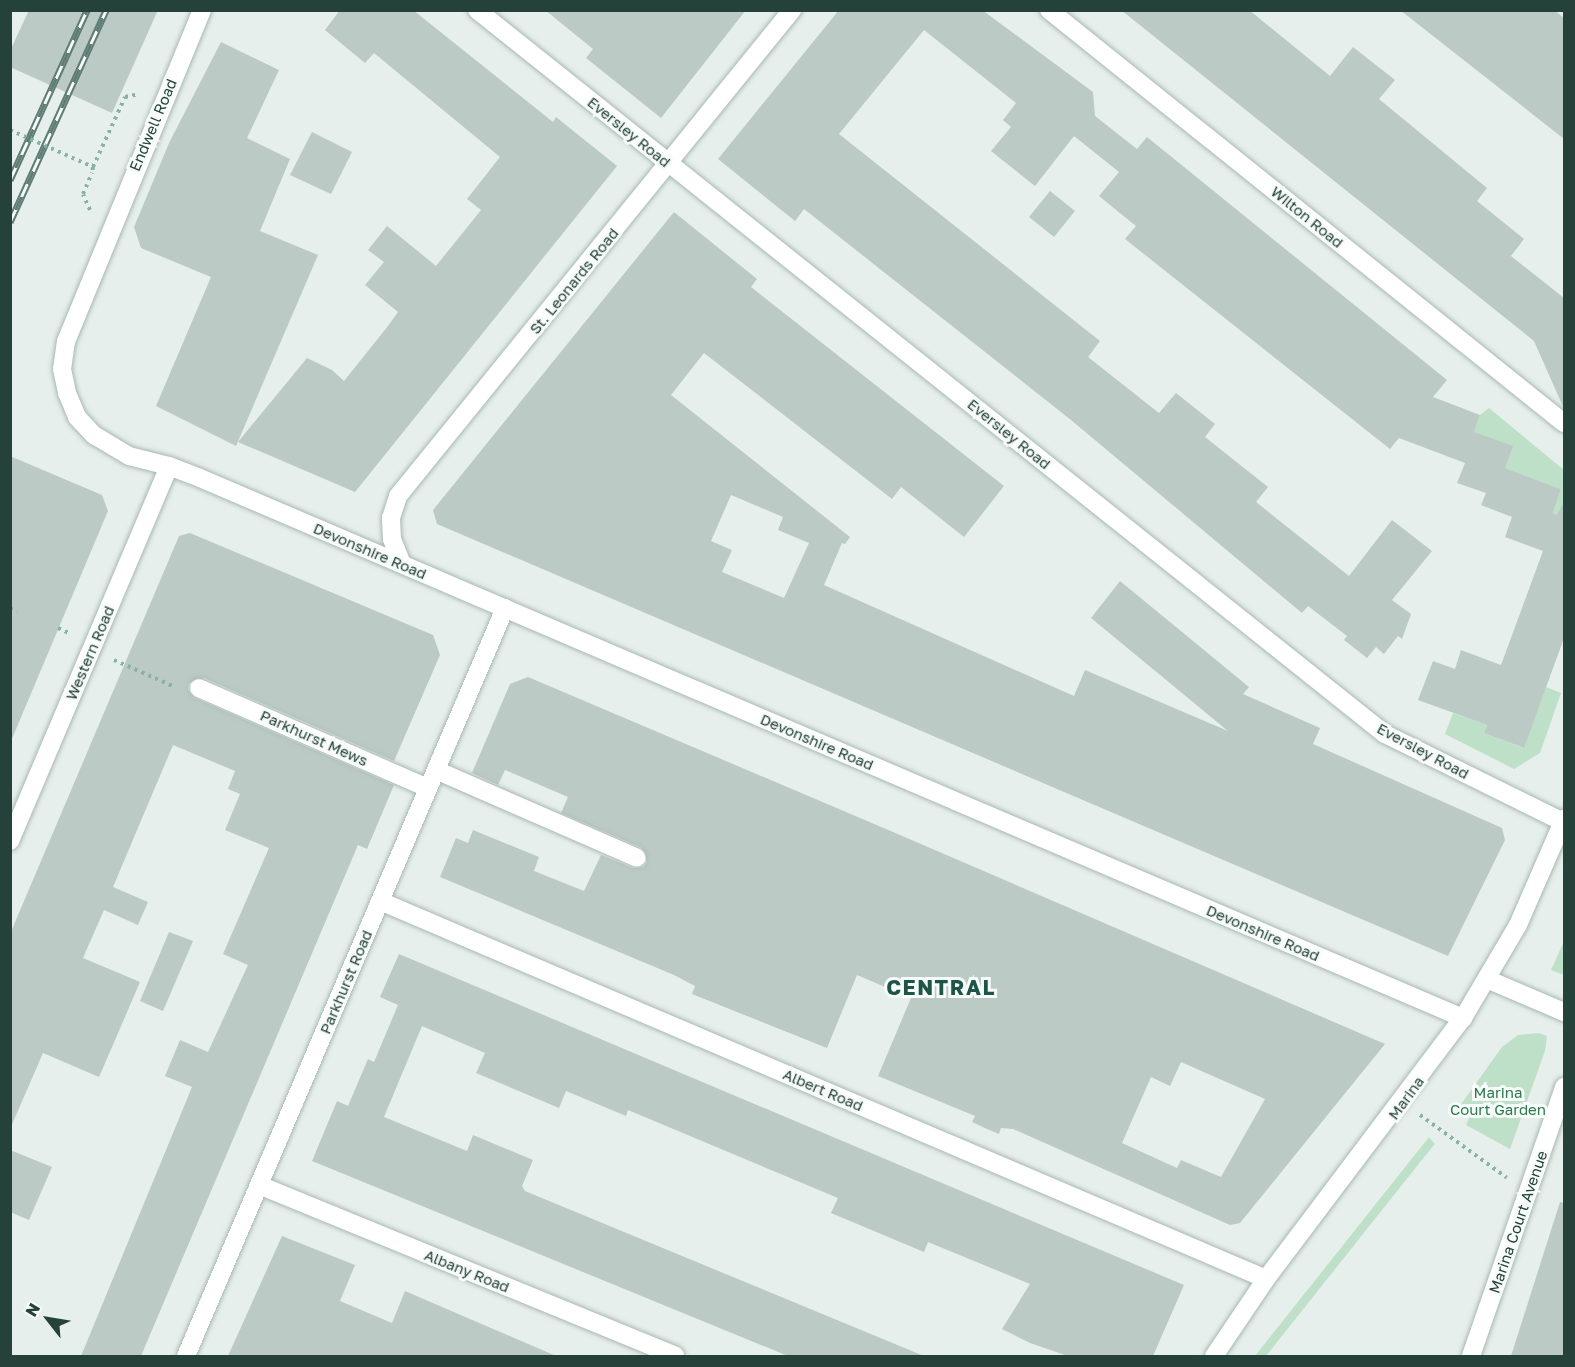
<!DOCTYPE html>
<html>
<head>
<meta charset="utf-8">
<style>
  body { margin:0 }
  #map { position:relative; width:1575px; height:1367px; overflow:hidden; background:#e6efeb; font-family:"Golos Text",sans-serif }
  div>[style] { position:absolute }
  .green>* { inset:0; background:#bfe0c8 }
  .building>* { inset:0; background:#bbcac4 }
  .path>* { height:4px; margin-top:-2px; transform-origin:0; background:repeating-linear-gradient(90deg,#86b3a5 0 3px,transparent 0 7.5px) }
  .roads { filter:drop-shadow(0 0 2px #a8b8b2) drop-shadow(0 0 2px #a8b8b2) }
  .service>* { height:18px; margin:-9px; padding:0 9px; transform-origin:9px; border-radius:9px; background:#fff }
  .minor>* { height:18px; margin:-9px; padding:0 9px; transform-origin:9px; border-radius:9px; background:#fff }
  .secondary>* { height:18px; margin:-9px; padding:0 9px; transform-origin:9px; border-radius:9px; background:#fff }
  .rail>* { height:7px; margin-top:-3.5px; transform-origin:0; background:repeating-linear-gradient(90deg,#f7fbf9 0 14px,#5f7d75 0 28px); box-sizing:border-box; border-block:2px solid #5f7d75 }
  .path-bridge>* { height:4px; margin-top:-2px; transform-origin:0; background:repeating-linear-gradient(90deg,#86b3a5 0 3px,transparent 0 7.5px) }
  span { translate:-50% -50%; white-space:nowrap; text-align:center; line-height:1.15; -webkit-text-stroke:6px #f7fbf9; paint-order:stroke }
  .street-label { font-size:15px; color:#24423a }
  .park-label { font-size:15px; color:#2d7a4b }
  .district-label { font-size:21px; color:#1f5548; font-weight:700; letter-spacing:1.5px }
  .frame { position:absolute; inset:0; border:12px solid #24423a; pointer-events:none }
  .north { position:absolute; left:18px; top:1289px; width:60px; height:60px; -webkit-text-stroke:4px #f7fbf9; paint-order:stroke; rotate:301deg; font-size:16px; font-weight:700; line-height:24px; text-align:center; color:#24423a }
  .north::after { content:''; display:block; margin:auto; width:21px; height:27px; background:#24423a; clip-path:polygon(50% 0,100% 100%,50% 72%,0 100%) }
</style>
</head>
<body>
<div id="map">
  <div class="green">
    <i style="clip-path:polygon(1489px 408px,1564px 470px,1564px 518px,1553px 513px,1561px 489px,1505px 468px,1474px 432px,1480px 415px)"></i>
    <i style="clip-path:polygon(1546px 687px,1561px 693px,1540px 753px,1514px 769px,1445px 734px,1453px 713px,1487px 725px,1484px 733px,1523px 748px)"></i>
    <i style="clip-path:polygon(1564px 941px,1564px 975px,1551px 970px)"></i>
    <i style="clip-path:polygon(1539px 1033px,1547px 1036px,1545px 1051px,1510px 1149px,1466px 1125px,1472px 1112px,1459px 1107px,1502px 1047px,1518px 1035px)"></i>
    <i style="clip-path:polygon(1429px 1137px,1435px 1144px,1421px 1161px,1266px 1356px,1255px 1356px)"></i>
  </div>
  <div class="building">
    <i style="clip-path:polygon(29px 10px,158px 10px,112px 113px,10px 67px,10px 51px)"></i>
    <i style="clip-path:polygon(340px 10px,413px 10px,553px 122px,556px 117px,617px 166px,355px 492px,238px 442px,307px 358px,332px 370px,344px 381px,388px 326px,398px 312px,365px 285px,384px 262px,368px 250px,387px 226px,436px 266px,481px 210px,467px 199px,500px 157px,374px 53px,365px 63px,325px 30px)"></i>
    <i style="clip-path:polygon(545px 10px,746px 10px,661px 118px,586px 58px,593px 49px)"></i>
    <i style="clip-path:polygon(839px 10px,982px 10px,1093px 92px,1095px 116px,1137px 149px,1147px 137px,1447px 380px,1433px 397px,1480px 415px,1474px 432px,1513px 446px,1505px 468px,1561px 489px,1553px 513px,1557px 515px,1564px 502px,1564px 638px,1524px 748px,1484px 733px,1487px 725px,1418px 700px,1433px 661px,1455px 669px,1461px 650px,1501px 665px,1543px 551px,1505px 537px,1512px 517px,1481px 505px,1486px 493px,1457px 483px,1465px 463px,1399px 438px,1390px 449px,1125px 239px,1136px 226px,1099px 196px,1119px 172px,1074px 136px,1035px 186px,991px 151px,1011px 127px,1003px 120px,1016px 103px,924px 30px,839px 134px,1100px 341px,1088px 357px,1159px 413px,1176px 393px,1215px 424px,1205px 437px,1268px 487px,1256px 502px,1349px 576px,1392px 520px,1432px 551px,1392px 600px,1411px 614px,1402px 639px,1398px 636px,1384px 654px,1376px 647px,1367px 658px,1344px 640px,1347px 636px,1308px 606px,1302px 613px,1071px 420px,804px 209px,795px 221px,718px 159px)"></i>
    <i style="clip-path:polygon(1121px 10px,1249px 10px,1330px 76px,1353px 47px,1395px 80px,1379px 99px,1487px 188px,1477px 201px,1524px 239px,1511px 256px,1564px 298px,1564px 409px,1534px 341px)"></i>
    <i style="clip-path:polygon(1400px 10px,1554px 10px,1564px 18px,1564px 139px)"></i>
    <i style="clip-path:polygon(221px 42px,279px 70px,247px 138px,290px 159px,260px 231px,318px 255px,236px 446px,156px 406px,211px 277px,141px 248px,134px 227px,169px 143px)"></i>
    <i style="clip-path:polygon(312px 132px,352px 152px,331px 194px,290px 175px)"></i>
    <i style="clip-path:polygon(1050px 191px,1075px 211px,1054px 237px,1029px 217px)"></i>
    <i style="clip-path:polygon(evenodd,674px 212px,757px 279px,751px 287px,1004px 486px,964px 537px,901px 487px,892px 499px,704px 353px,671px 395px,850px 537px,845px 544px,842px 543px,824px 585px,1074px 696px,1085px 670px,1228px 731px,1091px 618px,1120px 581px,1249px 687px,1243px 694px,1320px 728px,1313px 744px,1502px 828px,1505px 840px,1448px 956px,437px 524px,433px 510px,674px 212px,731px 495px,783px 517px,778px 530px,809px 543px,784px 598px,722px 572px,732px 550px,711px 541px,731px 495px)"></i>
    <i style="clip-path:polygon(10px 456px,102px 495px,108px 511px,11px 741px)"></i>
    <i style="clip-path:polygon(190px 533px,433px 635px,440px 655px,394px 761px,204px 678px,189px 683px,188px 690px,195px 698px,394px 785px,367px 849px,358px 845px,141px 1356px,81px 1356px,192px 1087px,165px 1076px,180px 1040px,208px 1052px,248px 965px,223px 954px,269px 848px,225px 830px,240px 794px,228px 789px,235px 771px,173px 745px,113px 887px,148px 902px,138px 925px,104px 910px,83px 958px,140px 982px,109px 1054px,99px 1077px,43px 1053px,10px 1129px,10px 934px,179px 536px)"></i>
    <i style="clip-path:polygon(evenodd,528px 677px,886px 829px,1385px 1044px,1240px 1223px,1230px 1225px,1013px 1129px,1001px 1128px,999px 1134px,987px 1129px,972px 1122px,975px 1116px,878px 1076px,911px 998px,857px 975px,827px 1048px,692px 994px,695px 986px,674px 975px,440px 877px,456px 838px,468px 843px,473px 830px,539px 857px,534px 871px,584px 891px,601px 855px,633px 868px,643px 867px,647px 862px,642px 848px,561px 813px,568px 797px,505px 770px,498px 785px,472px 773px,510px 684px,528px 677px,1181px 1062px,1265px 1099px,1221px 1177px,1181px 1160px,1177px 1168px,1122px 1143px,1151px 1077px,1170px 1086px,1181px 1062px)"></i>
    <i style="clip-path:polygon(169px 932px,193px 941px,163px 1011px,140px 1001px)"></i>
    <i style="clip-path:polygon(399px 954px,1184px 1285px,1153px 1356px,1068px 1356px,1030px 1343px,1002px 1329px,1030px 1284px,928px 1242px,924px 1252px,831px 1213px,838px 1198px,628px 1110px,626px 1116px,566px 1091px,559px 1108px,476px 1073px,485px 1053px,422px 1026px,384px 1117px,467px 1151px,473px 1135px,533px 1160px,522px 1186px,525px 1191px,924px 1356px,788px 1356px,312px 1161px,337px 1101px,348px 1106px,368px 1059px,374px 1062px,398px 1005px,380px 997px)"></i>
    <i style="clip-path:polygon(10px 1150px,52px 1167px,29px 1220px,10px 1212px)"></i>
    <i style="clip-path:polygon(1560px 1202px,1564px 1203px,1564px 1356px,1511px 1356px)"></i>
    <i style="clip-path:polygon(282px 1236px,355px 1265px,340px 1301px,392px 1323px,405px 1291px,556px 1356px,228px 1356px)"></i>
  </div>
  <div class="path">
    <i style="left:93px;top:167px;width:77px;rotate:-65.4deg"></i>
    <i style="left:125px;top:97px;width:14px;rotate:-12deg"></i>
    <i style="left:90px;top:210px;width:17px;rotate:-114deg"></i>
    <i style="left:83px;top:194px;width:23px;rotate:-67deg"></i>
    <i style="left:10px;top:608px;width:8px;rotate:23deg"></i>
    <i style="left:58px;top:628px;width:14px;rotate:25deg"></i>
    <i style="left:114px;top:660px;width:64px;rotate:23.8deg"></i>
    <i style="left:1420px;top:1115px;width:107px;rotate:35.9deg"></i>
  </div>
  <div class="roads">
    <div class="service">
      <i style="left:199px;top:688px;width:250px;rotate:23.6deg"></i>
      <i style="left:436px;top:770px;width:219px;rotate:23.6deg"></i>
    </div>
    <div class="minor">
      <i style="left:202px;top:10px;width:358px;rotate:112.3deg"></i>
      <i style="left:66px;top:341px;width:28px;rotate:98deg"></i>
      <i style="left:62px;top:369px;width:25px;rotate:78deg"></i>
      <i style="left:67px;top:393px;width:26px;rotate:67deg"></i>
      <i style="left:77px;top:417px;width:25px;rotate:47deg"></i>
      <i style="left:94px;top:435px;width:41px;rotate:31deg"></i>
      <i style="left:129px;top:456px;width:41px;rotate:14deg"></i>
      <i style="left:169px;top:466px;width:33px;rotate:21deg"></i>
      <i style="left:200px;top:478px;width:1374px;rotate:23.15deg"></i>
      <i style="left:477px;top:10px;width:1161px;rotate:38.57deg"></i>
      <i style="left:1385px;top:734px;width:199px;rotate:26.3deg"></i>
      <i style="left:1049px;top:10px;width:660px;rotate:38.73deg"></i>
      <i style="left:402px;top:564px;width:27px;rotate:-112deg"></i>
      <i style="left:392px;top:539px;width:21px;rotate:-93deg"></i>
      <i style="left:391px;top:518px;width:23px;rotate:-72deg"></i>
      <i style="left:398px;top:496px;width:626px;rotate:-50.97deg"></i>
      <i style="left:10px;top:841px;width:407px;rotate:-67deg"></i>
      <i style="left:380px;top:901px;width:963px;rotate:23.1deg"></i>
      <i style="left:1489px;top:980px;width:82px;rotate:23.1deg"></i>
      <i style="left:259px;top:1185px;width:450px;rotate:22.3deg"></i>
      <i style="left:186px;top:1356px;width:813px;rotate:-66.9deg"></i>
      <i style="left:1471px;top:1356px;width:285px;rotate:-70.9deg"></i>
    </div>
    <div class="secondary">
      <i style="left:1214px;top:1356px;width:93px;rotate:-56deg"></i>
      <i style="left:1266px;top:1279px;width:327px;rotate:-53deg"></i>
      <i style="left:1463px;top:1018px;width:108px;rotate:-59.4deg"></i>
      <i style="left:1518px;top:925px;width:116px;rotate:-66.5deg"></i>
    </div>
  </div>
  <div class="rail">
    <i style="left:10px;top:180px;width:187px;rotate:-65.6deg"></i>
    <i style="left:10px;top:222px;width:233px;rotate:-65.6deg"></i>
  </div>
  <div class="path-bridge">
    <i style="left:10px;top:130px;width:91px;rotate:24deg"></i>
    <i style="left:93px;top:167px;width:6px;rotate:99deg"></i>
  </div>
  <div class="street-label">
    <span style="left:153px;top:125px;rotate:-67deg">Endwell Road</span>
    <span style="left:629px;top:132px;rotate:39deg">Eversley Road</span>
    <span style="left:1307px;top:217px;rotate:39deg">Wilton Road</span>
    <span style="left:574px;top:281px;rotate:-51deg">St. Leonards Road</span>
    <span style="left:1009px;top:434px;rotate:39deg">Eversley Road</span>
    <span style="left:370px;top:551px;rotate:23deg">Devonshire Road</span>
    <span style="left:90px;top:653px;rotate:-67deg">Western Road</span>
    <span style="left:314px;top:738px;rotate:24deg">Parkhurst Mews</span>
    <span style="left:817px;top:742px;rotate:23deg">Devonshire Road</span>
    <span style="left:1423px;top:751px;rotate:28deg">Eversley Road</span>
    <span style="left:1263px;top:933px;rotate:23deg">Devonshire Road</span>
    <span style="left:346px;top:982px;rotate:-67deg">Parkhurst Road</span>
    <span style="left:823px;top:1090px;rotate:23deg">Albert Road</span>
    <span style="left:1406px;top:1098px;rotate:-54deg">Marina</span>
    <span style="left:1518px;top:1222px;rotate:-71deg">Marina Court Avenue</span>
    <span style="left:467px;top:1271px;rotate:22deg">Albany Road</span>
  </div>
  <div class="park-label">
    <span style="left:1498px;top:1101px">Marina<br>Court Garden</span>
  </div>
  <div class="district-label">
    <span style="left:941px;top:987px">CENTRAL</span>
  </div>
  <div class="frame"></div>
  <div class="north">N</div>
</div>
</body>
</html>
